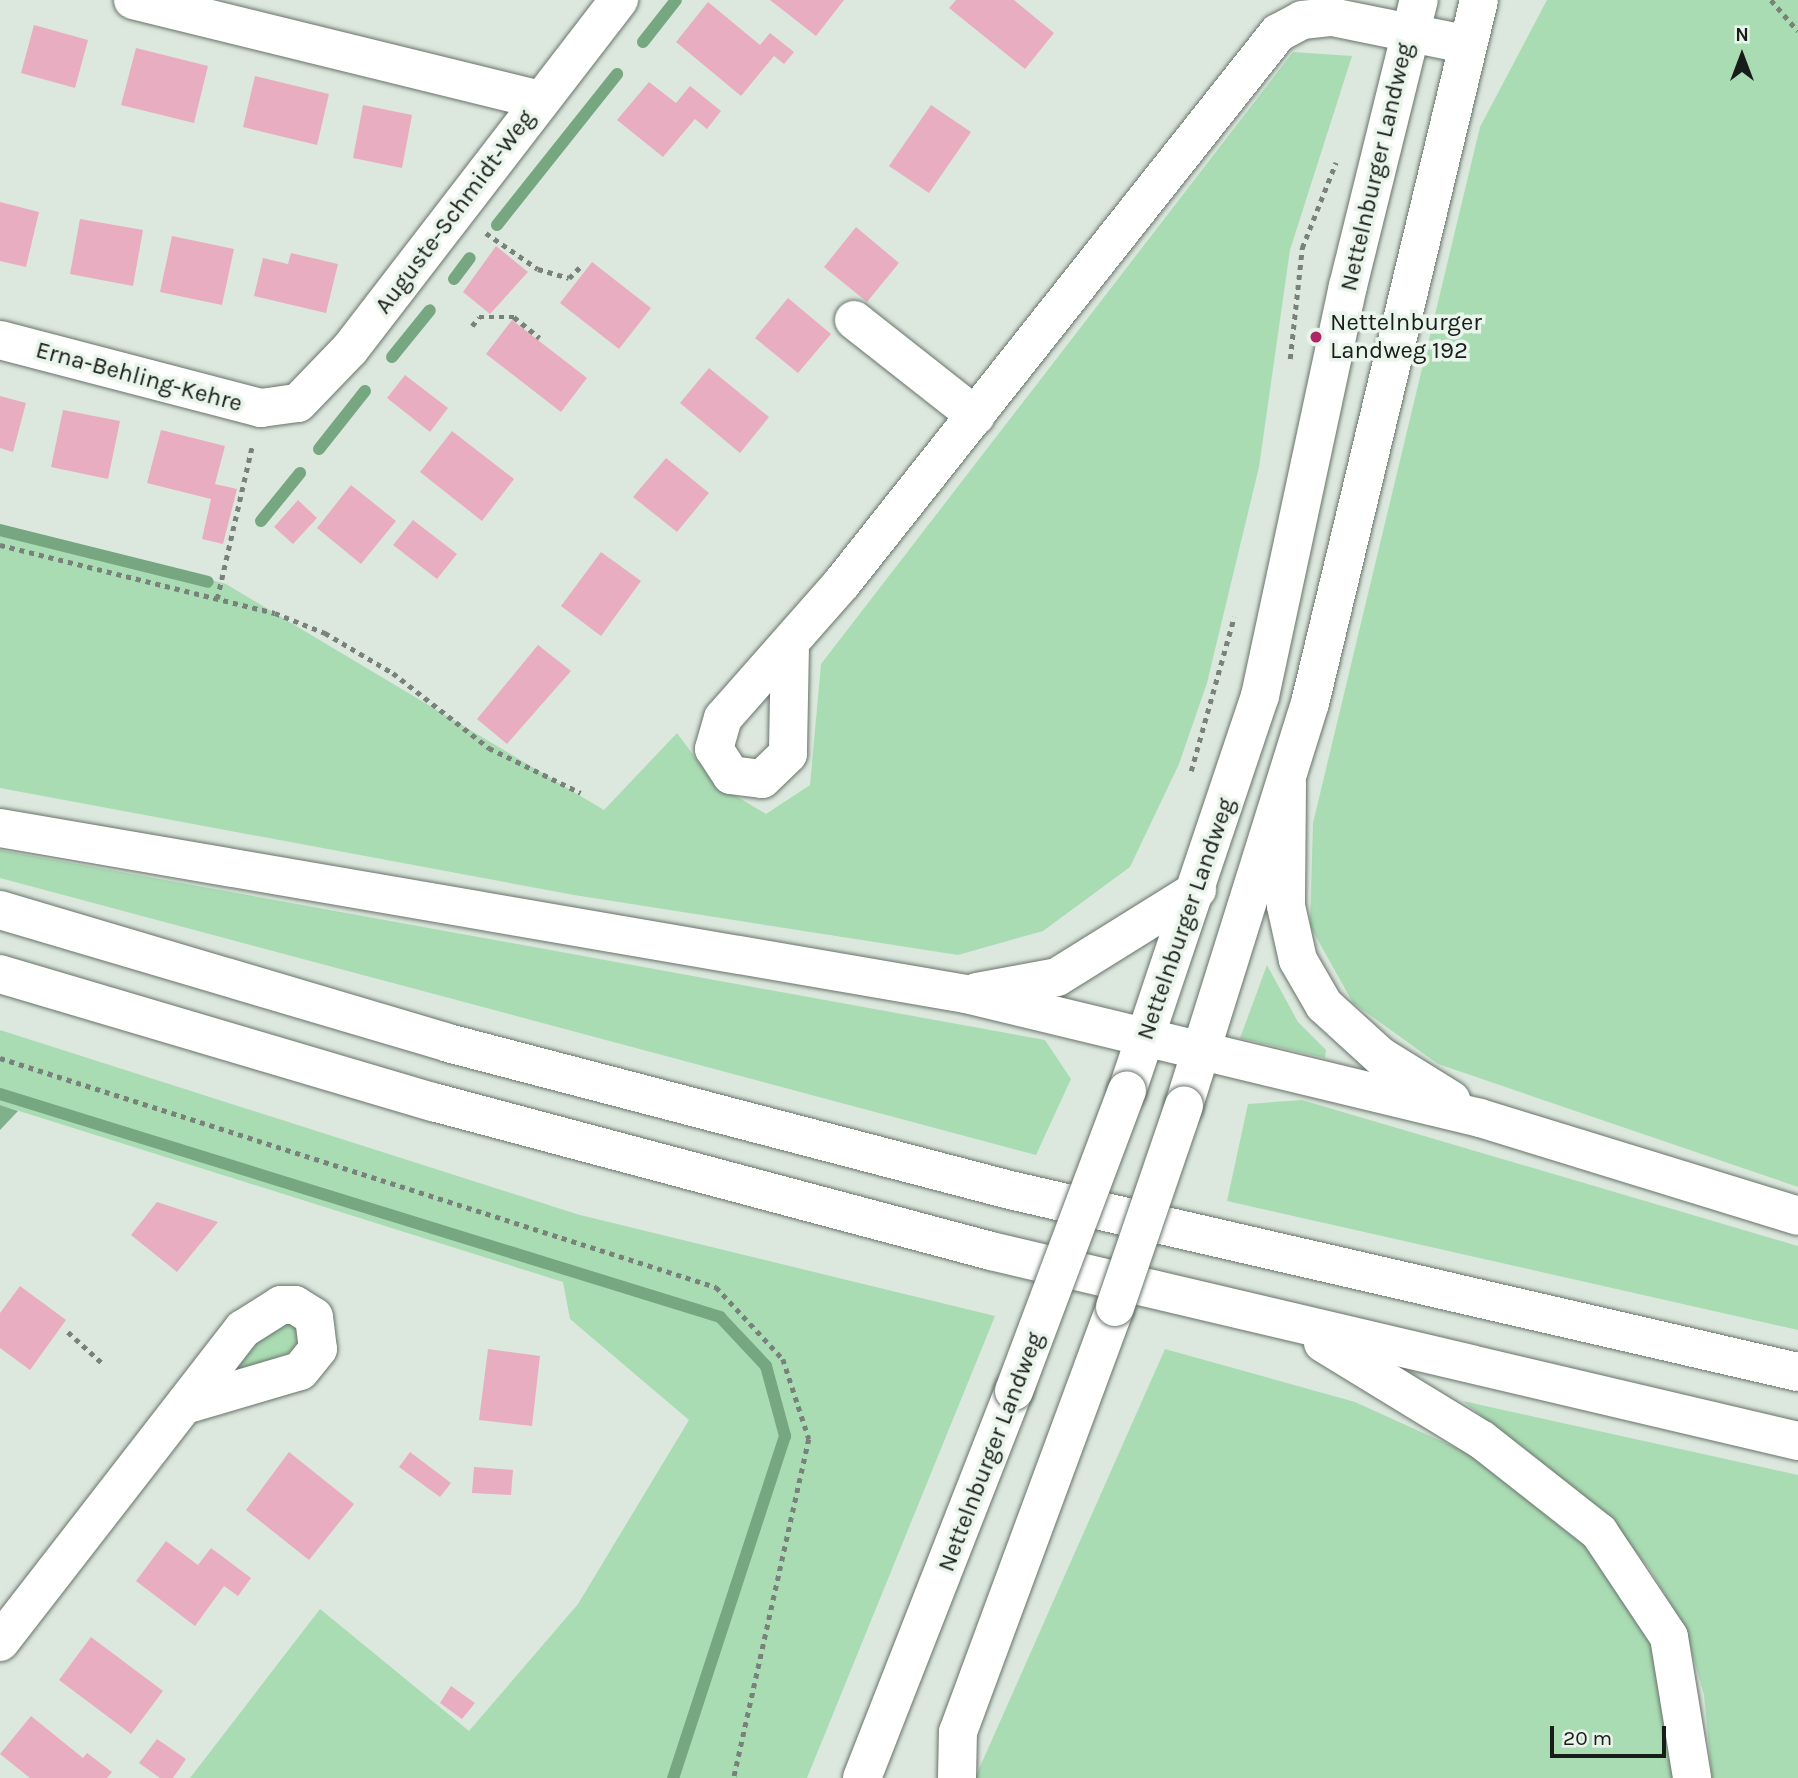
<!DOCTYPE html>
<html>
<head>
<meta charset="utf-8">
<style>
  body { margin:0 }
  #map { position:relative; width:1798px; height:1778px; overflow:hidden; background:#dce8de; font-family:Karla,sans-serif }
  div>[style] { position:absolute }
  .green>* { inset:0; background:#aadcb4 }
  .forest>* { inset:0; background:#81b18b }
  .stream>* { height:12px; margin:-6px; padding:0 6px; transform-origin:6px; border-radius:6px; background:#77a781 }
  .building>* { inset:0; background:#e9adc1 }
  .path>* { height:4.5px; margin-top:-2.25px; transform-origin:0; background:repeating-linear-gradient(90deg,#79817b 0 5px,transparent 0 10px) }
  .roads { filter:drop-shadow(0 0 2px #68736a) drop-shadow(0 0 2px #68736a) }
  .minor>* { height:38px; margin:-19px; padding:0 19px; transform-origin:19px; border-radius:19px; background:#fff }
  .major>* { height:38px; margin:-19px; padding:0 19px; transform-origin:19px; border-radius:19px; background:#fff }
  .highway>* { height:38px; margin:-19px; padding:0 19px; transform-origin:19px; border-radius:19px; background:#fff }
  .bridges { filter:drop-shadow(0 0 2px #68736a) drop-shadow(0 0 2px #68736a) }
  .major-bridge>* { height:38px; margin:-19px; padding:0 19px; transform-origin:19px; border-radius:19px; background:#fff }
  .dots>* { width:19px; height:19px; translate:-50% -50%; box-sizing:border-box; border:4px solid #e9f5eb; border-radius:50% }
  span { translate:-50% -50%; white-space:nowrap; text-align:center; line-height:1.15; -webkit-text-stroke:7px #e9f5eb; paint-order:stroke }
  .street-label { font-size:24px; color:#191d1a }
  .poi-label { font-size:24px; color:#191d1a }
  .left { translate:0 -50%; text-align:left }
  .north { position:absolute; left:1707px; top:21px; width:70px; height:70px; -webkit-text-stroke:5px #e9f5eb; paint-order:stroke; rotate:0deg; font-size:19px; font-weight:700; line-height:28px; text-align:center; color:#191d1a }
  .north::after { content:''; display:block; margin:auto; width:24px; height:32px; background:#191d1a; clip-path:polygon(50% 0,100% 100%,50% 72%,0 100%) }
  .scale { position:absolute; left:1550px; top:1726px; width:116px; height:32px; box-sizing:border-box; border:4px solid #191d1a; border-top:0; padding-left:9px; font-size:21px; line-height:24px; white-space:nowrap; color:#191d1a; -webkit-text-stroke:5px #e9f5eb; paint-order:stroke }
</style>
</head>
<body>
<div id="map">
  <div class="green">
    <i style="clip-path:polygon(1547px 0,1798px 0,1798px 1187px,1438px 1064px,1353px 1003px,1310px 926px,1313px 823px,1480px 127px)"></i>
    <i style="clip-path:polygon(1293px 52px,1352px 56px,1290px 250px,1259px 467px,1207px 683px,1179px 764px,1130px 867px,1043px 931px,958px 955px,574px 895px,0 788px,0 525px,226px 584px,604px 810px,677px 733px,714px 783px,766px 814px,810px 785px,821px 664px)"></i>
    <i style="clip-path:polygon(0 850px,1045px 1040px,1071px 1079px,1036px 1155px,0 878px)"></i>
    <i style="clip-path:polygon(1267px 965px,1298px 1022px,1326px 1050px,1325px 1058px,1240px 1038px)"></i>
    <i style="clip-path:polygon(0 1030px,580px 1215px,995px 1316px,807px 1778px,190px 1778px,320px 1609px,469px 1731px,578px 1604px,689px 1420px,570px 1319px,563px 1282px,0 1105px)"></i>
    <i style="clip-path:polygon(1302px 1100px,1798px 1246px,1798px 1330px,1227px 1201px,1248px 1104px)"></i>
    <i style="clip-path:polygon(285px 1319px,301px 1328px,298px 1349px,229px 1377px,259px 1335px)"></i>
    <i style="clip-path:polygon(1165px 1349px,1355px 1402px,1472px 1455px,1587px 1545px,1654px 1647px,1674px 1778px,975px 1778px)"></i>
    <i style="clip-path:polygon(1463px 1401px,1798px 1475px,1798px 1778px,1712px 1778px,1704px 1695px,1685px 1628px,1651px 1571px,1612px 1521px)"></i>
  </div>
  <div class="forest">
    <i style="clip-path:polygon(0 1105px,18px 1111px,0 1130px)"></i>
  </div>
  <div class="stream">
    <i style="left:643px;top:42px;width:53px;rotate:-51.8deg"></i>
    <i style="left:497px;top:225px;width:193px;rotate:-51.5deg"></i>
    <i style="left:454px;top:279px;width:26px;rotate:-53deg"></i>
    <i style="left:392px;top:357px;width:60px;rotate:-51deg"></i>
    <i style="left:319px;top:449px;width:74px;rotate:-51.6deg"></i>
    <i style="left:261px;top:521px;width:62px;rotate:-50.9deg"></i>
    <i style="left:0;top:530px;width:214px;rotate:14deg"></i>
    <i style="left:0;top:1094px;width:754px;rotate:17.21deg"></i>
    <i style="left:720px;top:1317px;width:67px;rotate:46.8deg"></i>
    <i style="left:766px;top:1366px;width:73px;rotate:74.8deg"></i>
    <i style="left:785px;top:1436px;width:360px;rotate:108.1deg"></i>
  </div>
  <div class="building">
    <i style="clip-path:polygon(770px 0,844px 0,816px 36px)"></i>
    <i style="clip-path:polygon(956px 0,1014px 0,1054px 33px,1025px 69px,949px 8px)"></i>
    <i style="clip-path:polygon(708px 2px,760px 45px,770px 33px,794px 52px,784px 64px,774px 56px,741px 96px,676px 42px)"></i>
    <i style="clip-path:polygon(34px 25px,88px 40px,75px 88px,21px 73px)"></i>
    <i style="clip-path:polygon(136px 48px,208px 66px,194px 123px,121px 105px)"></i>
    <i style="clip-path:polygon(255px 76px,329px 94px,317px 145px,243px 127px)"></i>
    <i style="clip-path:polygon(649px 82px,676px 103px,690px 86px,721px 111px,707px 129px,695px 119px,663px 157px,617px 120px)"></i>
    <i style="clip-path:polygon(363px 105px,412px 115px,402px 168px,353px 158px)"></i>
    <i style="clip-path:polygon(931px 105px,971px 132px,929px 193px,889px 166px)"></i>
    <i style="clip-path:polygon(0 202px,39px 212px,26px 267px,0 261px)"></i>
    <i style="clip-path:polygon(80px 219px,143px 230px,133px 286px,70px 274px)"></i>
    <i style="clip-path:polygon(856px 227px,899px 263px,867px 302px,824px 267px)"></i>
    <i style="clip-path:polygon(172px 236px,234px 249px,222px 305px,160px 292px)"></i>
    <i style="clip-path:polygon(496px 246px,528px 272px,490px 314px,463px 292px)"></i>
    <i style="clip-path:polygon(291px 253px,338px 264px,326px 313px,254px 296px,263px 258px,288px 264px)"></i>
    <i style="clip-path:polygon(592px 262px,651px 308px,619px 349px,560px 303px)"></i>
    <i style="clip-path:polygon(788px 298px,831px 334px,798px 373px,755px 338px)"></i>
    <i style="clip-path:polygon(512px 320px,587px 378px,561px 412px,486px 354px)"></i>
    <i style="clip-path:polygon(709px 368px,769px 417px,740px 453px,680px 403px)"></i>
    <i style="clip-path:polygon(405px 375px,448px 408px,430px 432px,387px 398px)"></i>
    <i style="clip-path:polygon(0 396px,26px 403px,13px 452px,0 448px)"></i>
    <i style="clip-path:polygon(63px 410px,120px 421px,108px 479px,51px 467px)"></i>
    <i style="clip-path:polygon(161px 430px,225px 446px,215px 484px,237px 489px,223px 544px,202px 539px,211px 499px,147px 483px)"></i>
    <i style="clip-path:polygon(452px 431px,514px 479px,482px 521px,420px 472px)"></i>
    <i style="clip-path:polygon(666px 458px,709px 493px,677px 532px,633px 497px)"></i>
    <i style="clip-path:polygon(351px 485px,396px 521px,361px 564px,317px 528px)"></i>
    <i style="clip-path:polygon(298px 500px,317px 518px,293px 544px,274px 527px)"></i>
    <i style="clip-path:polygon(413px 520px,457px 554px,437px 579px,393px 545px)"></i>
    <i style="clip-path:polygon(601px 552px,641px 581px,601px 636px,561px 606px)"></i>
    <i style="clip-path:polygon(538px 645px,571px 671px,507px 744px,477px 719px)"></i>
    <i style="clip-path:polygon(157px 1202px,218px 1222px,177px 1272px,131px 1235px)"></i>
    <i style="clip-path:polygon(20px 1286px,66px 1320px,30px 1370px,0 1348px,0 1313px)"></i>
    <i style="clip-path:polygon(488px 1349px,540px 1356px,532px 1426px,479px 1420px)"></i>
    <i style="clip-path:polygon(289px 1452px,354px 1504px,309px 1560px,246px 1510px)"></i>
    <i style="clip-path:polygon(410px 1452px,451px 1483px,440px 1497px,399px 1467px)"></i>
    <i style="clip-path:polygon(474px 1467px,513px 1470px,511px 1495px,472px 1493px)"></i>
    <i style="clip-path:polygon(166px 1541px,198px 1565px,211px 1548px,251px 1578px,238px 1596px,224px 1586px,195px 1626px,136px 1581px)"></i>
    <i style="clip-path:polygon(91px 1637px,163px 1691px,131px 1734px,59px 1680px)"></i>
    <i style="clip-path:polygon(451px 1686px,475px 1703px,462px 1719px,440px 1703px)"></i>
    <i style="clip-path:polygon(31px 1716px,83px 1758px,87px 1753px,112px 1772px,107px 1778px,30px 1778px,0 1754px)"></i>
    <i style="clip-path:polygon(157px 1739px,186px 1759px,173px 1778px,160px 1778px,139px 1763px)"></i>
  </div>
  <div class="path">
    <i style="left:1771px;top:0;width:41px;rotate:48.9deg"></i>
    <i style="left:486px;top:233px;width:63px;rotate:34.7deg"></i>
    <i style="left:538px;top:269px;width:32px;rotate:16deg"></i>
    <i style="left:569px;top:278px;width:16px;rotate:-45deg"></i>
    <i style="left:472px;top:326px;width:11px;rotate:-52deg"></i>
    <i style="left:479px;top:317px;width:35px"></i>
    <i style="left:514px;top:317px;width:33px;rotate:39deg"></i>
    <i style="left:1290px;top:359px;width:112px;rotate:-83.8deg"></i>
    <i style="left:1302px;top:248px;width:92px;rotate:-68.4deg"></i>
    <i style="left:0;top:545px;width:283px;rotate:13.9deg"></i>
    <i style="left:275px;top:613px;width:54px;rotate:21.8deg"></i>
    <i style="left:325px;top:633px;width:79px;rotate:30.5deg"></i>
    <i style="left:393px;top:673px;width:122px;rotate:38deg"></i>
    <i style="left:489px;top:748px;width:102px;rotate:26.1deg"></i>
    <i style="left:217px;top:599px;width:157px;rotate:-77.1deg"></i>
    <i style="left:1191px;top:771px;width:160px;rotate:-74.4deg"></i>
    <i style="left:0;top:1058px;width:752px;rotate:17.74deg"></i>
    <i style="left:716px;top:1287px;width:98px;rotate:47.1deg"></i>
    <i style="left:783px;top:1359px;width:84px;rotate:72deg"></i>
    <i style="left:809px;top:1439px;width:347px;rotate:102.5deg"></i>
    <i style="left:68px;top:1332px;width:45px;rotate:42.3deg"></i>
  </div>
  <div class="roads">
    <div class="minor">
      <i style="left:133px;top:0;width:419px;rotate:13.8deg"></i>
      <i style="left:854px;top:320px;width:155px;rotate:38.2deg"></i>
      <i style="left:0;top:340px;width:270px;rotate:14.6deg"></i>
      <i style="left:261px;top:408px;width:37px;rotate:-8deg"></i>
      <i style="left:298px;top:403px;width:75px;rotate:-46.1deg"></i>
      <i style="left:350px;top:349px;width:441px;rotate:-52.4deg"></i>
      <i style="left:790px;top:645px;width:109px;rotate:91.1deg"></i>
      <i style="left:788px;top:754px;width:36px;rotate:136deg"></i>
      <i style="left:762px;top:779px;width:31px;rotate:-173deg"></i>
      <i style="left:731px;top:775px;width:31px;rotate:-123deg"></i>
      <i style="left:714px;top:749px;width:32px;rotate:-74deg"></i>
      <i style="left:723px;top:718px;width:180px;rotate:-48.6deg"></i>
      <i style="left:842px;top:583px;width:702px;rotate:-51.6deg"></i>
      <i style="left:1278px;top:33px;width:27px;rotate:-28deg"></i>
      <i style="left:1302px;top:20px;width:30px;rotate:-6deg"></i>
      <i style="left:1332px;top:17px;width:136px;rotate:11.5deg"></i>
      <i style="left:0;top:1642px;width:396px;rotate:-52.2deg"></i>
      <i style="left:243px;top:1329px;width:45px;rotate:-32.3deg"></i>
      <i style="left:281px;top:1305px;width:14px"></i>
      <i style="left:295px;top:1305px;width:22px;rotate:32deg"></i>
      <i style="left:314px;top:1317px;width:32px;rotate:83deg"></i>
      <i style="left:318px;top:1349px;width:28px;rotate:129deg"></i>
      <i style="left:300px;top:1371px;width:114px;rotate:163.6deg"></i>
    </div>
    <div class="major">
      <i style="left:1127px;top:1091px;width:417px;rotate:-71.4deg"></i>
      <i style="left:1260px;top:696px;width:419px;rotate:-77.9deg"></i>
      <i style="left:1348px;top:286px;width:295px;rotate:-76.1deg"></i>
      <i style="left:1184px;top:1105px;width:421px;rotate:-72.6deg"></i>
      <i style="left:1310px;top:703px;width:723px;rotate:-76.48deg"></i>
      <i style="left:958px;top:1732px;width:453px;rotate:-69.7deg"></i>
      <i style="left:862px;top:1778px;width:416px;rotate:-68.6deg"></i>
    </div>
    <div class="highway">
      <i style="left:1287px;top:784px;width:122px;rotate:90.5deg"></i>
      <i style="left:1286px;top:906px;width:55px;rotate:77.5deg"></i>
      <i style="left:1298px;top:960px;width:52px;rotate:60deg"></i>
      <i style="left:1324px;top:1005px;width:76px;rotate:42.3deg"></i>
      <i style="left:1380px;top:1056px;width:84px;rotate:31.8deg"></i>
      <i style="left:0;top:828px;width:980px;rotate:9.75deg"></i>
      <i style="left:966px;top:994px;width:529px;rotate:13.56deg"></i>
      <i style="left:1480px;top:1118px;width:333px;rotate:17.1deg"></i>
      <i style="left:0;top:910px;width:467px;rotate:16.5deg"></i>
      <i style="left:448px;top:1043px;width:581px;rotate:14.66deg"></i>
      <i style="left:1010px;top:1190px;width:809px;rotate:13.01deg"></i>
      <i style="left:0;top:974px;width:452px;rotate:16.5deg"></i>
      <i style="left:433px;top:1102px;width:578px;rotate:14.95deg"></i>
      <i style="left:991px;top:1251px;width:829px;rotate:13.25deg"></i>
      <i style="left:977px;top:992px;width:81px;rotate:-10.6deg"></i>
      <i style="left:1057px;top:977px;width:165px;rotate:-31.9deg"></i>
      <i style="left:1323px;top:1343px;width:186px;rotate:31.4deg"></i>
      <i style="left:1482px;top:1440px;width:149px;rotate:38.2deg"></i>
      <i style="left:1599px;top:1532px;width:126px;rotate:56.3deg"></i>
      <i style="left:1669px;top:1637px;width:143px;rotate:80.7deg"></i>
      <i style="left:957px;top:1778px;width:46px;rotate:-88.8deg"></i>
    </div>
  </div>
  <div class="bridges">
    <div class="major-bridge">
      <i style="left:1115px;top:1307px;width:213px;rotate:-71.1deg"></i>
      <i style="left:1014px;top:1391px;width:321px;rotate:-69.4deg"></i>
    </div>
  </div>
  <div class="dots">
    <i style="left:1316px;top:337px;background:#af2668"></i>
  </div>
  <div class="street-label">
    <span style="left:1377px;top:167px;rotate:-77deg">Nettelnburger Landweg</span>
    <span style="left:455px;top:212px;rotate:-53deg">Auguste-Schmidt-Weg</span>
    <span style="left:139px;top:377px;rotate:15deg">Erna-Behling-Kehre</span>
    <span style="left:1186px;top:919px;rotate:-71deg">Nettelnburger Landweg</span>
    <span style="left:991px;top:1452px;rotate:-69deg">Nettelnburger Landweg</span>
  </div>
  <div class="poi-label">
    <span class="left" style="left:1330px;top:337px">Nettelnburger<br>Landweg 192</span>
  </div>
  <div class="north">N</div>
  <div class="scale">20 m</div>
</div>
</body>
</html>
